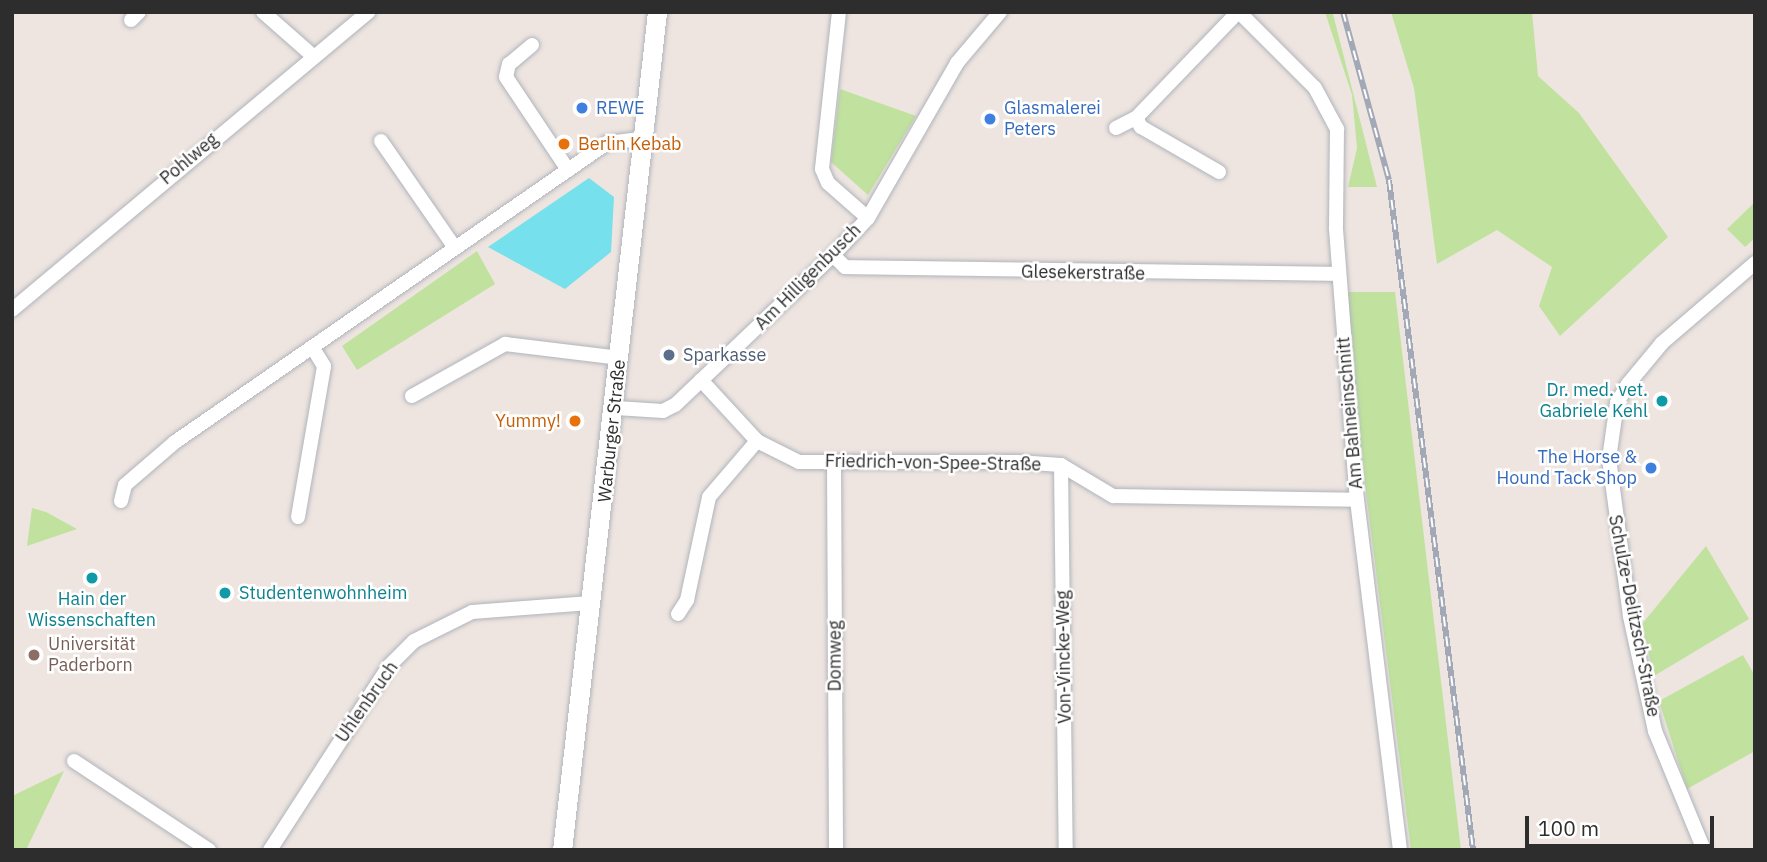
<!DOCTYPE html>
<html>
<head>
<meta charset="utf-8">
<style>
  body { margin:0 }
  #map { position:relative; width:1767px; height:862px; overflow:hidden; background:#eee5e0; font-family:"IBM Plex Sans",sans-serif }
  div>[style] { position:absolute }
  .green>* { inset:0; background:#c0e29e }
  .water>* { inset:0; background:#76e0ec }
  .roads { filter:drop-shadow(0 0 2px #b0b4bc) drop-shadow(0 0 2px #b0b4bc) }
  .minor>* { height:14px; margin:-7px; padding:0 7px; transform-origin:7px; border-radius:7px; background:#fff }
  .secondary>* { height:19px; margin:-9.5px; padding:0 9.5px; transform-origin:9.5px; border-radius:9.5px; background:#fff }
  .rail>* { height:6px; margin-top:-3px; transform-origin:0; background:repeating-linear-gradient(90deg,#fff 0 10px,#a2a8b6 0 20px); box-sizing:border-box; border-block:2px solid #a2a8b6 }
  .dots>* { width:19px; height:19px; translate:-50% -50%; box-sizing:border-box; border:4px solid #fff; border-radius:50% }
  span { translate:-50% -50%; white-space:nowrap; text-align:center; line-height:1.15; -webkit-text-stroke:5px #fff; paint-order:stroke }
  .shop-label { font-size:18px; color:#366cbe }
  .left { translate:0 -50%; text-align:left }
  .right { translate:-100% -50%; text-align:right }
  .food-label { font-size:18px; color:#c56008 }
  .street-label { font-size:18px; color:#2d2d2d }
  .service-label { font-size:18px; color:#4e5e75 }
  .culture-label { font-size:18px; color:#0d838f }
  .education-label { font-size:18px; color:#785e54 }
  .frame { position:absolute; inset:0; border:14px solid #2d2d2d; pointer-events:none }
  .scale { position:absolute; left:1525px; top:816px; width:189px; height:32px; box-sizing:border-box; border:4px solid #2d2d2d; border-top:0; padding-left:9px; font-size:21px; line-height:24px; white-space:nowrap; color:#2d2d2d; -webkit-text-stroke:5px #fff; paint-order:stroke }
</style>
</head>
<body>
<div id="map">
  <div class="green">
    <i style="clip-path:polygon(1325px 12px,1333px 14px,1377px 187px,1348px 187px,1357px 148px,1352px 95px)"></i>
    <i style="clip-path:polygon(1391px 12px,1532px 12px,1538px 76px,1579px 113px,1668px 237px,1560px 336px,1539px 306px,1552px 267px,1497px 230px,1437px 264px,1414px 88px)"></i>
    <i style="clip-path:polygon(840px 89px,916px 116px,868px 195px,831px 162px)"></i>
    <i style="clip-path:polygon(1755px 202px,1755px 238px,1745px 247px,1727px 229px)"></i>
    <i style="clip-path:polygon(477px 251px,495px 284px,357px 370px,342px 346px)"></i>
    <i style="clip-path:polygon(1341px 292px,1395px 292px,1461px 850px,1411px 850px)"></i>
    <i style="clip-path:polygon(32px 508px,46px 512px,77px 529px,27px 546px)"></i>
    <i style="clip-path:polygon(1706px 546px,1749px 619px,1654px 676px,1642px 624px)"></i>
    <i style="clip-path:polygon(1743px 655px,1755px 676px,1755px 751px,1687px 789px,1659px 701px)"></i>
    <i style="clip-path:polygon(64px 771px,26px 850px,12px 850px,12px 796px)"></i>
  </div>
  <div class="water">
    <i style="clip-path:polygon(589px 178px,614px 197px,611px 252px,565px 289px,488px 247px)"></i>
  </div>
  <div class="roads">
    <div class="minor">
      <i style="left:263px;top:12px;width:65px;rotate:41.3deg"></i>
      <i style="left:839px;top:12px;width:158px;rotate:96.2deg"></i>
      <i style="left:822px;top:169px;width:15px;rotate:67deg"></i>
      <i style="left:828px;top:183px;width:53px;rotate:41.2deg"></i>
      <i style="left:1239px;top:12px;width:107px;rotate:45deg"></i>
      <i style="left:1315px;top:88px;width:47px;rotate:61.8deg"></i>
      <i style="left:1337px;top:129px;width:100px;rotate:90.6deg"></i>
      <i style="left:1336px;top:229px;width:272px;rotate:85.6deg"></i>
      <i style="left:1357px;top:500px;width:353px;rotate:83deg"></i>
      <i style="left:131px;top:20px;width:11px;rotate:-45deg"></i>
      <i style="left:532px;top:45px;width:30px;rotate:140deg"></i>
      <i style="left:509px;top:64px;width:13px;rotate:103deg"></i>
      <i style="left:506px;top:77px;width:112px;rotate:56.3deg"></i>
      <i style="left:1116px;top:128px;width:22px;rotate:-27deg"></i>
      <i style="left:381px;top:141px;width:130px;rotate:55.3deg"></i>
      <i style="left:1219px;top:172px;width:90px;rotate:-150deg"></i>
      <i style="left:1141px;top:127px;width:10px;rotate:-119deg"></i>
      <i style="left:1136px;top:118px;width:147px;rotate:-46.1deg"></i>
      <i style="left:833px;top:255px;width:17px;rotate:45deg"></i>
      <i style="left:845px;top:267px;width:494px;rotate:0.8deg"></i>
      <i style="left:12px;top:310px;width:465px;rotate:-39.9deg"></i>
      <i style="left:701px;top:380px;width:83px;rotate:47.4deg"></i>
      <i style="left:757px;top:441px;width:47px;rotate:26.6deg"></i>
      <i style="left:799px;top:462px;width:218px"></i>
      <i style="left:1017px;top:462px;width:44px;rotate:3.9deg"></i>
      <i style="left:1061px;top:465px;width:61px;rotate:30.8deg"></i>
      <i style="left:1113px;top:496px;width:244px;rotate:0.9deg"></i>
      <i style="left:412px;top:396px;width:107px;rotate:-29.2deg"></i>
      <i style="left:505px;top:344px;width:116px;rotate:6.9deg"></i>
      <i style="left:616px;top:408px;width:47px;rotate:3.7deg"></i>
      <i style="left:663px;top:411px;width:13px;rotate:-27deg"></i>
      <i style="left:675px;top:405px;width:218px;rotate:-43.5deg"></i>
      <i style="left:833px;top:255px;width:51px;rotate:-46.6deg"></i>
      <i style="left:868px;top:218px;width:179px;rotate:-60.1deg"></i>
      <i style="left:957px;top:63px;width:67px;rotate:-49.9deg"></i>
      <i style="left:834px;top:463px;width:387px;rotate:89.7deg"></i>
      <i style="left:1061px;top:465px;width:385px;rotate:89.3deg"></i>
      <i style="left:121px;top:501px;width:16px;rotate:-76deg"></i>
      <i style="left:125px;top:485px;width:66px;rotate:-40.7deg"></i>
      <i style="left:175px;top:442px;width:525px;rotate:-34.69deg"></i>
      <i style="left:607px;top:143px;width:34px;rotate:-7deg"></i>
      <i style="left:298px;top:517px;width:153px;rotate:-80.2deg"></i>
      <i style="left:324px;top:366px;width:22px;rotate:-122deg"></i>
      <i style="left:678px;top:614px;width:17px;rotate:-57deg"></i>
      <i style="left:687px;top:600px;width:105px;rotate:-77.9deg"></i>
      <i style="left:709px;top:497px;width:74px;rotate:-49.4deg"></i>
      <i style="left:74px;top:761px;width:162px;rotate:33.4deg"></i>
      <i style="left:270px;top:850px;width:219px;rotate:-57.1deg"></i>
      <i style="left:389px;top:666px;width:35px;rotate:-45deg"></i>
      <i style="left:414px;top:641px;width:65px;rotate:-26.6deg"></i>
      <i style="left:472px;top:612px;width:118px;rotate:-4.4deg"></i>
      <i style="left:1704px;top:850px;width:129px;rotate:-112.4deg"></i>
      <i style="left:1655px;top:731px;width:118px;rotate:-102.3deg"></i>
      <i style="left:1630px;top:616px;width:158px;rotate:-97.6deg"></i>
      <i style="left:1609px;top:459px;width:57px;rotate:-81.9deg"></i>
      <i style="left:1617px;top:403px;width:22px;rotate:-60deg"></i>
      <i style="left:1628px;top:384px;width:53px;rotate:-50.3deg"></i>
      <i style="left:1662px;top:343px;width:123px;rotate:-40.7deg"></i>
    </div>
    <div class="secondary">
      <i style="left:562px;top:850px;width:843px;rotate:-83.53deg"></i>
    </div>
  </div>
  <div class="rail">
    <i style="left:1343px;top:12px;width:174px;rotate:74.7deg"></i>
    <i style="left:1389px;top:180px;width:675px;rotate:82.85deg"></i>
  </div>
  <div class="dots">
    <i style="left:582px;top:108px;background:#3f7fe0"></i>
    <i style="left:990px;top:119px;background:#3f7fe0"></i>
    <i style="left:564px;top:144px;background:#e8710a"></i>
    <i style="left:669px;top:355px;background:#5c6f8a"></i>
    <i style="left:1662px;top:401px;background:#0f9aa8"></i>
    <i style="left:575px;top:421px;background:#e8710a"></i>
    <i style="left:1651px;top:468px;background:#3f7fe0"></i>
    <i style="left:92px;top:578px;background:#0f9aa8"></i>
    <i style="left:225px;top:593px;background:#0f9aa8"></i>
    <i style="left:34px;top:655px;background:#8d6e63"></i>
  </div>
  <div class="shop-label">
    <span class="left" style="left:596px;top:108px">REWE</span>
    <span class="left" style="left:1004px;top:119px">Glasmalerei<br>Peters</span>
    <span class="right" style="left:1637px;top:468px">The Horse &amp;<br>Hound Tack Shop</span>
  </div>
  <div class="food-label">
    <span class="left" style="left:578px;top:144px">Berlin Kebab</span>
    <span class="right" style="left:561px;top:421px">Yummy!</span>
  </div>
  <div class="street-label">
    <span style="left:189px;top:159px;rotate:-40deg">Pohlweg</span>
    <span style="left:1083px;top:273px;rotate:1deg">Glesekerstraße</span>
    <span style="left:808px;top:277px;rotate:-45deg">Am Hilligenbusch</span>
    <span style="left:1350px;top:413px;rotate:-95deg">Am Bahneinschnitt</span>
    <span style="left:612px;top:431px;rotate:-84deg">Warburger Straße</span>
    <span style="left:933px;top:463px;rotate:1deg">Friedrich-von-Spee-Straße</span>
    <span style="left:1634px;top:616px;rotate:79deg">Schulze-Delitzsch-Straße</span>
    <span style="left:835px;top:656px;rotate:-90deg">Domweg</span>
    <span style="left:1064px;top:657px;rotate:-91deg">Von-Vincke-Weg</span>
    <span style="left:367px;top:702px;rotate:-55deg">Uhlenbruch</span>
  </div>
  <div class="service-label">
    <span class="left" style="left:683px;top:355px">Sparkasse</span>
  </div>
  <div class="culture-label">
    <span class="right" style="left:1648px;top:401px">Dr. med. vet.<br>Gabriele Kehl</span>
    <span class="left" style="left:239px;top:593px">Studentenwohnheim</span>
    <span style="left:92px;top:610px">Hain der<br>Wissenschaften</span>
  </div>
  <div class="education-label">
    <span class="left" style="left:48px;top:655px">Universität<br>Paderborn</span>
  </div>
  <div class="frame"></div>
  <div class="scale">100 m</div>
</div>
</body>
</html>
